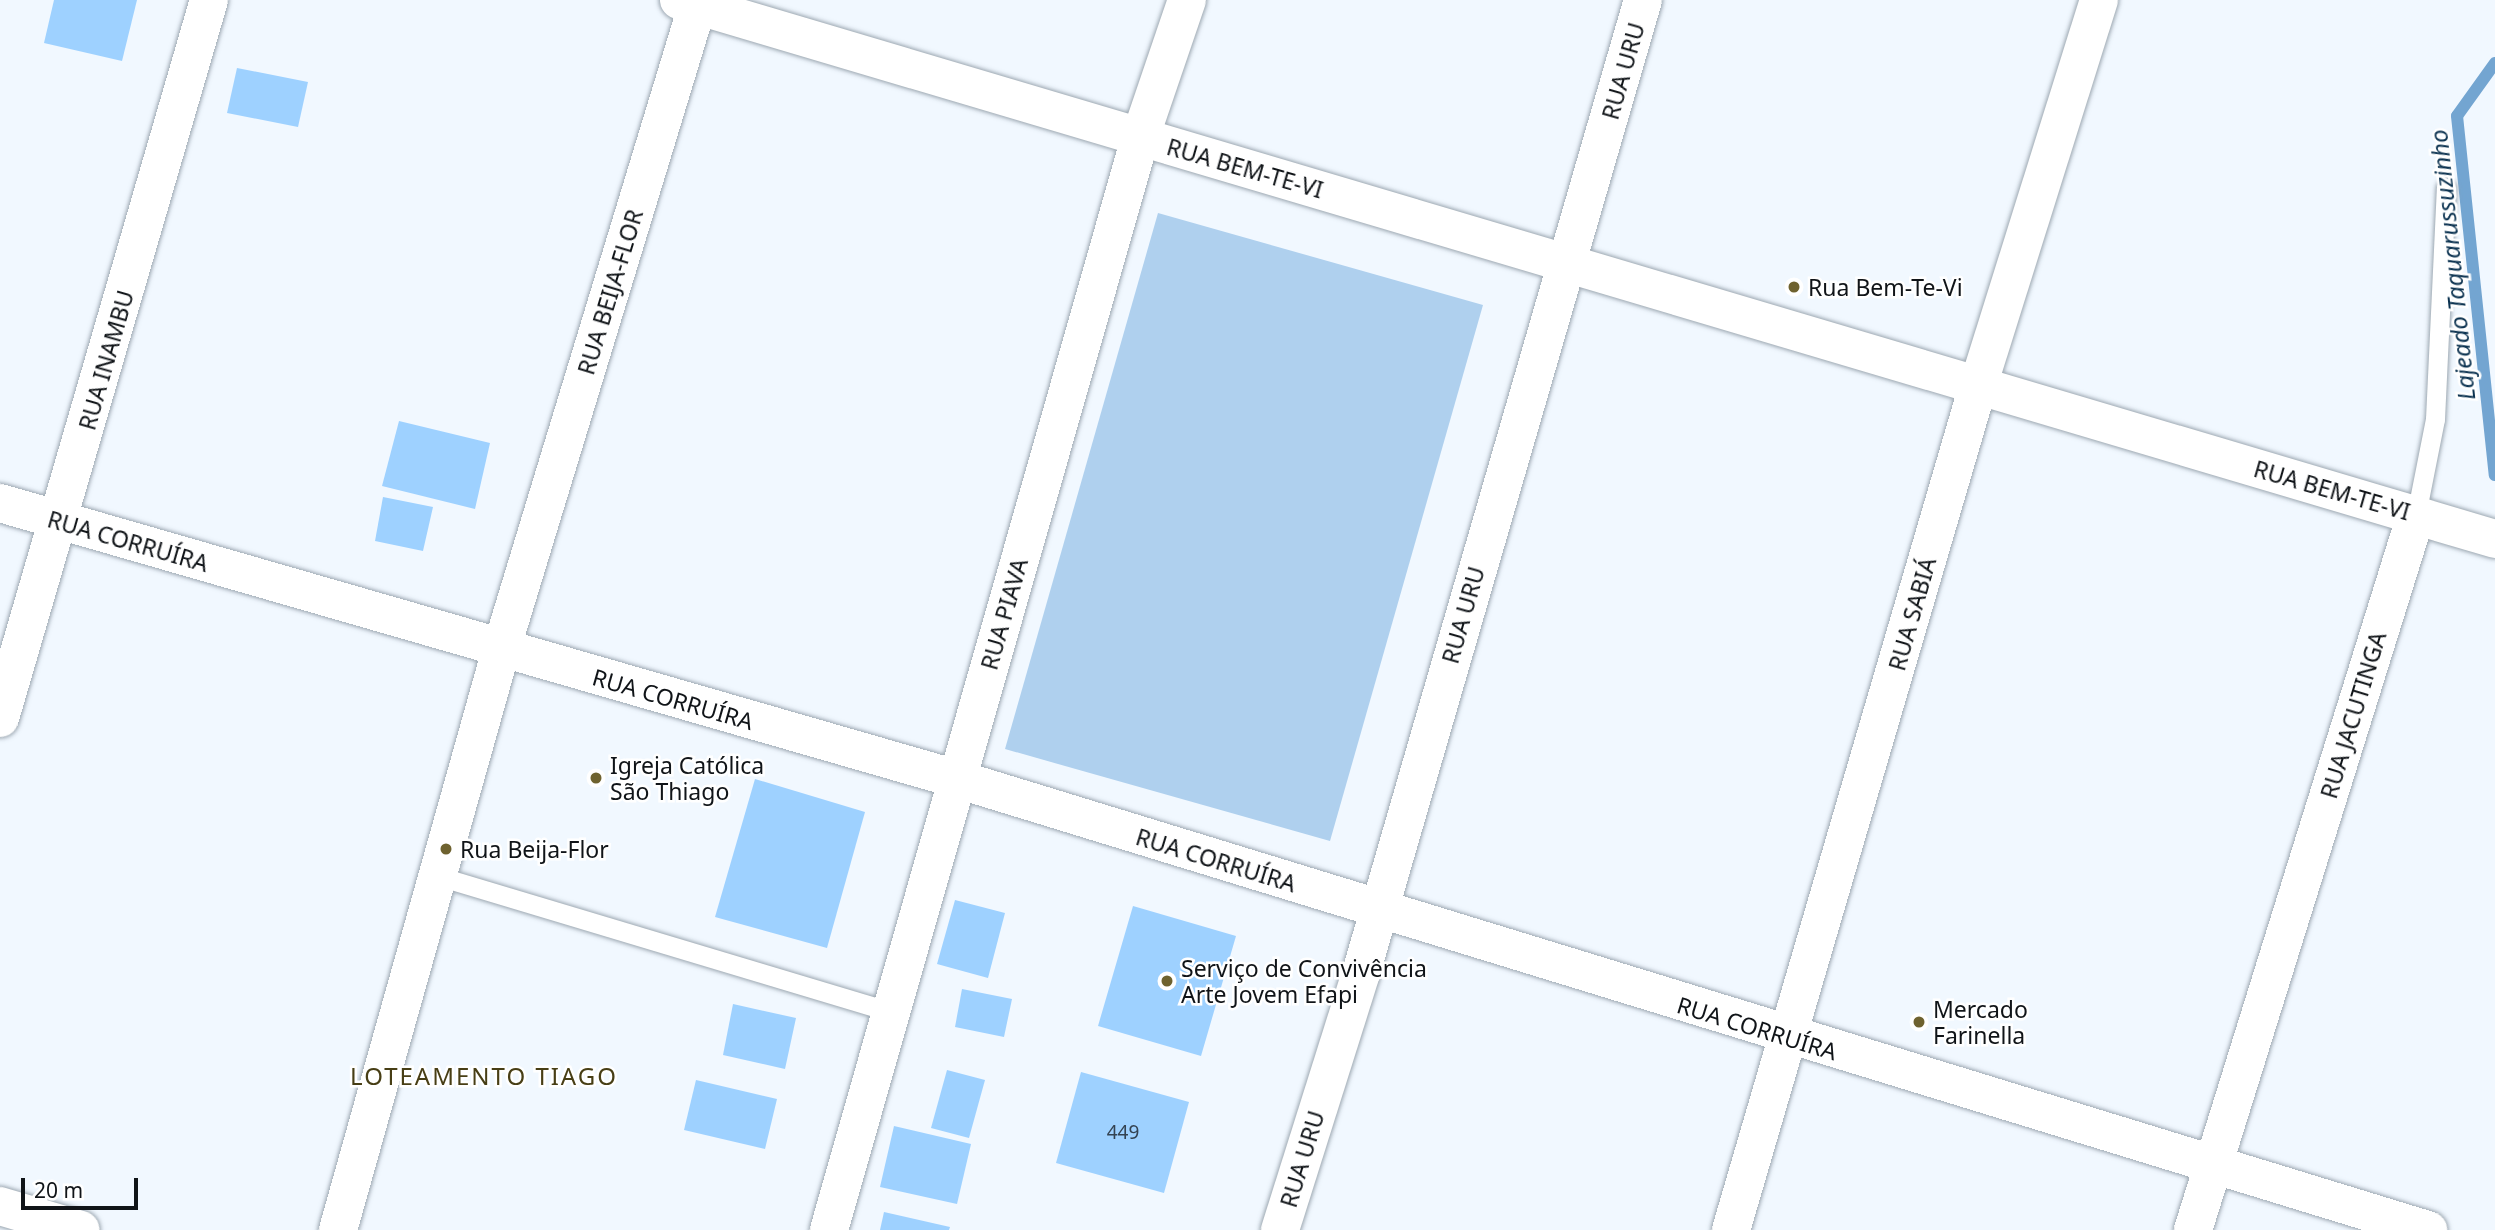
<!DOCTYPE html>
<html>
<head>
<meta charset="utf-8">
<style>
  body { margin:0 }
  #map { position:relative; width:2495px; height:1230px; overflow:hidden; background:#f1f8ff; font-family:"Noto Sans",sans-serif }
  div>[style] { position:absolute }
  .green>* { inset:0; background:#afd0ee }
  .stream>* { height:12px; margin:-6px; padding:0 6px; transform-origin:6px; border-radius:6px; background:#73a5d1 }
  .building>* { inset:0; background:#9ed1ff }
  .roads { filter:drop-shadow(0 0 2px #9da8b2) drop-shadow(0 0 2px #9da8b2) }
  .service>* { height:19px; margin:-9.5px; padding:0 9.5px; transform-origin:9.5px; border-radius:9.5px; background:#fff }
  .minor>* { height:38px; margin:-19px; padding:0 19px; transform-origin:19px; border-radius:19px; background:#fff }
  .tertiary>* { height:38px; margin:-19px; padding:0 19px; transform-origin:19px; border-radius:19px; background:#fff }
  .dots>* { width:19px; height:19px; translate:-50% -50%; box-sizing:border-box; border:4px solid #fff; border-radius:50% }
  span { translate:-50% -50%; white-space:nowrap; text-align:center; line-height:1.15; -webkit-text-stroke:5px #fff; paint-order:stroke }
  .number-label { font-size:19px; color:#344352 }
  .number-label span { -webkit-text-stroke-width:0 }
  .street-label { font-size:23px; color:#101418 }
  .poi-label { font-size:23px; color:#101418 }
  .left { translate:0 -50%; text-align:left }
  .water-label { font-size:24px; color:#0b3250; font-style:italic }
  .neighbourhood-label { font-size:24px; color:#473e15; letter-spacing:2px }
  .scale { position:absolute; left:21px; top:1178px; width:117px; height:32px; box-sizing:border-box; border:4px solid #101418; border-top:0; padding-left:9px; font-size:21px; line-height:24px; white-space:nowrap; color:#101418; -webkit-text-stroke:5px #fff; paint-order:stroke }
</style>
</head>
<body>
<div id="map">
  <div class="green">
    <i style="clip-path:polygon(1158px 213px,1483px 305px,1330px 841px,1005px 749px)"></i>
  </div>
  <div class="stream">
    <i style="left:2495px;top:63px;width:65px;rotate:125.6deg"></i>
    <i style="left:2457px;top:116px;width:361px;rotate:84deg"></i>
  </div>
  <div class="building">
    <i style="clip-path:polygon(54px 0,137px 0,122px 61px,44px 43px)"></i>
    <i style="clip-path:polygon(237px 68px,308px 82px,298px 127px,227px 113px)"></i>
    <i style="clip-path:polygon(399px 421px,490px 443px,475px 509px,382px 486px)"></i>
    <i style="clip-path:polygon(383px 497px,433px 507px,423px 551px,375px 541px)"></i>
    <i style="clip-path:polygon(755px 779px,865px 812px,827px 948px,715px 917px)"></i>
    <i style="clip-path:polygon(955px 900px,1005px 913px,988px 978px,937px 964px)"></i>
    <i style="clip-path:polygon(1133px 906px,1236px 936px,1201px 1056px,1098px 1026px)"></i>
    <i style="clip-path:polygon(962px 989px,1012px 999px,1004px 1037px,955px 1027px)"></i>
    <i style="clip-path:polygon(733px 1004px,796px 1018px,785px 1069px,723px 1055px)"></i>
    <i style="clip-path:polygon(947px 1070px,985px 1080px,969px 1138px,931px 1128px)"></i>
    <i style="clip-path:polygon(1081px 1072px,1189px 1102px,1164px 1193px,1056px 1163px)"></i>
    <i style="clip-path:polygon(696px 1080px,777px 1099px,765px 1149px,684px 1130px)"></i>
    <i style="clip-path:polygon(894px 1126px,971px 1144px,957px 1204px,880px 1187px)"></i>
    <i style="clip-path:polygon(884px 1212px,950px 1227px,949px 1230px,880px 1230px)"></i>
  </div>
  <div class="roads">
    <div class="service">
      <i style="left:2416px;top:515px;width:98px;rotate:-78.8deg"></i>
      <i style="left:2435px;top:419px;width:231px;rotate:-87.3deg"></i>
      <i style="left:438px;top:876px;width:473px;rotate:16.7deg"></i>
    </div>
    <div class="minor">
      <i style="left:679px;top:0;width:1894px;rotate:16.53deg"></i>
      <i style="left:0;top:718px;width:748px;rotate:-73.77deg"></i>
      <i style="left:0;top:1206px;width:84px;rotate:16.5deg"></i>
      <i style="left:829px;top:1230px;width:1135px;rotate:-74.1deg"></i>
      <i style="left:1140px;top:138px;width:146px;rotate:-71.2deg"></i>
      <i style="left:1280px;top:1230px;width:269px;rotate:-72.5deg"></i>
      <i style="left:1361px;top:973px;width:1013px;rotate:-73.84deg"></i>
      <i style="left:1731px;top:1230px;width:879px;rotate:-73.69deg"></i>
      <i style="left:1978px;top:386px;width:405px;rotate:-72.6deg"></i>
      <i style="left:2193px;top:1230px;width:749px;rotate:-72.68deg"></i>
    </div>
    <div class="tertiary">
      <i style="left:0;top:503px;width:996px;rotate:16.09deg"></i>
      <i style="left:957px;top:779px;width:1539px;rotate:17.05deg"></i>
      <i style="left:338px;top:1230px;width:602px;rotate:-74.3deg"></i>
      <i style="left:501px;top:650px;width:679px;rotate:-73.06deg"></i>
    </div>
  </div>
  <div class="dots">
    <i style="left:1794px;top:287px;background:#6e622f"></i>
    <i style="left:596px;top:778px;background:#6e622f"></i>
    <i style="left:446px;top:849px;background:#6e622f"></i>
    <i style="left:1167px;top:981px;background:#6e622f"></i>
    <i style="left:1919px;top:1022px;background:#6e622f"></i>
  </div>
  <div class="number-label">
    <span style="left:1123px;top:1133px">449</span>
  </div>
  <div class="street-label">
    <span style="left:1623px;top:71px;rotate:-74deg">RUA URU</span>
    <span style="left:1245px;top:168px;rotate:16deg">RUA BEM-TE-VI</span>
    <span style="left:610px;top:292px;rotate:-73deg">RUA BEIJA-FLOR</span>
    <span style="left:106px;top:360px;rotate:-74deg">RUA INAMBU</span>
    <span style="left:2332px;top:490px;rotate:16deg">RUA BEM-TE-VI</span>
    <span style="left:128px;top:541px;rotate:16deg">RUA CORRUÍRA</span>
    <span style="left:1004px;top:614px;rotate:-74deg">RUA PIAVA</span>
    <span style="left:1912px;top:614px;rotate:-74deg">RUA SABIÁ</span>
    <span style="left:1463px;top:615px;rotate:-74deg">RUA URU</span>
    <span style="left:673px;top:699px;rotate:16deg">RUA CORRUÍRA</span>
    <span style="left:2353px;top:715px;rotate:-73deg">RUA JACUTINGA</span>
    <span style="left:1216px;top:860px;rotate:17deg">RUA CORRUÍRA</span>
    <span style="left:1757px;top:1028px;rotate:17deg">RUA CORRUÍRA</span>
    <span style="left:1302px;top:1159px;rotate:-73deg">RUA URU</span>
  </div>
  <div class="poi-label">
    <span class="left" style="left:1808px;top:287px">Rua Bem-Te-Vi</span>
    <span class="left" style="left:610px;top:778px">Igreja Católica<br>São Thiago</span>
    <span class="left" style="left:460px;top:849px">Rua Beija-Flor</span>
    <span class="left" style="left:1181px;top:981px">Serviço de Convivência<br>Arte Jovem Efapi</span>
    <span class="left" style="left:1933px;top:1022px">Mercado<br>Farinella</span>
  </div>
  <div class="water-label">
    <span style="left:2452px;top:265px;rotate:-96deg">Lajeado Taquarussuzinho</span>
  </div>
  <div class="neighbourhood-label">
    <span style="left:484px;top:1076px">LOTEAMENTO TIAGO</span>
  </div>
  <div class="scale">20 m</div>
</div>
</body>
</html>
